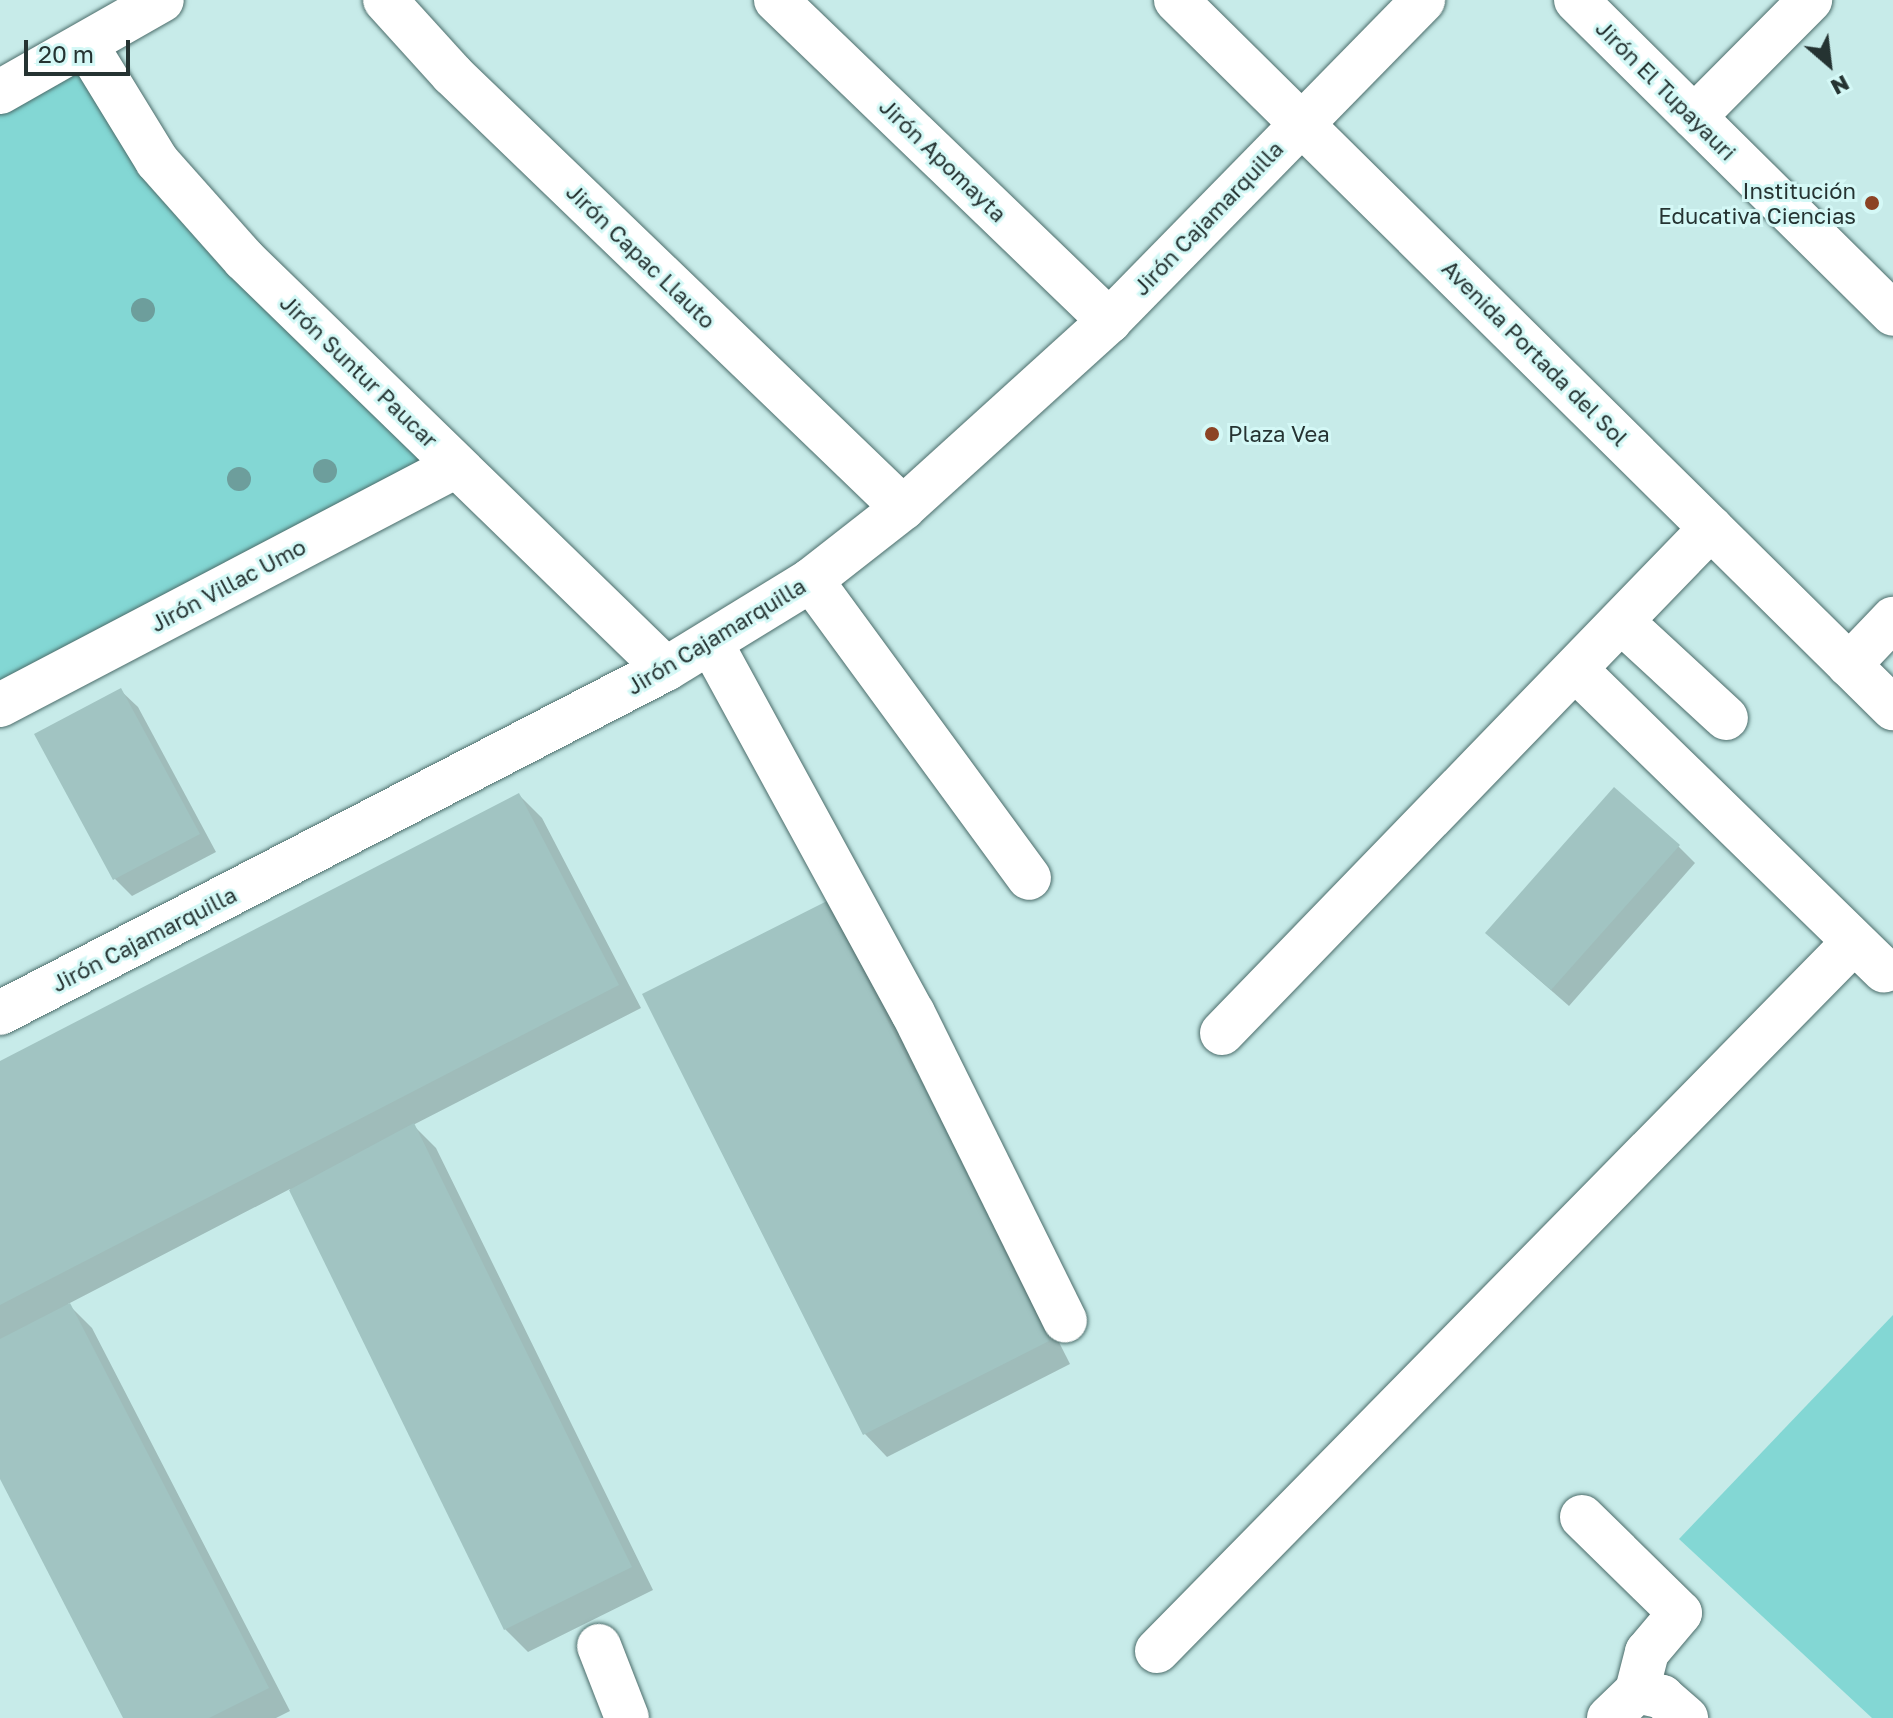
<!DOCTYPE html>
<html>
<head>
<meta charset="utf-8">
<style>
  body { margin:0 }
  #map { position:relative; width:1893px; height:1718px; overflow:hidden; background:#c7ebe9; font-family:"Golos Text",sans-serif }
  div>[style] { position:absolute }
  .green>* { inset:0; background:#83d7d4 }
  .shadow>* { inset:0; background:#0003 }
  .building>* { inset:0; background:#a1c4c2 }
  .roads { filter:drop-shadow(0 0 2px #4b6c6a) drop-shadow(0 0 2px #4b6c6a) }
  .minor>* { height:44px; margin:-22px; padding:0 22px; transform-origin:22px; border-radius:22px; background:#fff }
  .trees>* { width:24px; height:24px; margin:-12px; border-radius:50%; background:#6d9e9c }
  .dots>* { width:22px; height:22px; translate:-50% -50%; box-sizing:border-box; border:4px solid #d4f8f6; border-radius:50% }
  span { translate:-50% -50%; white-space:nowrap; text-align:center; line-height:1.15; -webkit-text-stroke:6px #d4f8f6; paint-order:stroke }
  .street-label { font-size:22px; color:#253332 }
  .poi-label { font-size:22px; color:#253332 }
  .right { translate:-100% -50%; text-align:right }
  .left { translate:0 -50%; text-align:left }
  .north { position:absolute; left:1789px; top:24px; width:80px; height:80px; -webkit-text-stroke:6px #d4f8f6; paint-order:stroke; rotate:152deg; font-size:22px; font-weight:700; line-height:32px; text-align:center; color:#253332 }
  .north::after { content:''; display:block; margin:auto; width:28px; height:36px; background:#253332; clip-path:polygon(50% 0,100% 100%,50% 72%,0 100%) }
  .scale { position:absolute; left:24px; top:40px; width:106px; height:36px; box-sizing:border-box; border:4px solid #253332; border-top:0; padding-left:10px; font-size:24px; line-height:28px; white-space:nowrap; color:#253332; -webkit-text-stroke:6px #d4f8f6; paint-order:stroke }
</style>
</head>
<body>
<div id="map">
  <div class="green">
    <i style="clip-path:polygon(77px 69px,430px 463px,0 690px,0 113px)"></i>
    <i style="clip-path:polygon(1893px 1315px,1893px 1718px,1872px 1718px,1679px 1539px)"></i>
  </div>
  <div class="shadow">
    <i style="clip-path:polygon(120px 690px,138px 707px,216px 852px,132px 896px,115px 879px,37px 735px)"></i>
    <i style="clip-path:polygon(519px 795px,542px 818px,641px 1008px,413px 1125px,436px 1148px,653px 1590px,528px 1652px,505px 1629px,290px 1189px,68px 1304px,92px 1328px,290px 1711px,276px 1718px,125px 1718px,0 1475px,0 1063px)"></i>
    <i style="clip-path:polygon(1678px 846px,1695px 863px,1569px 1006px,1505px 950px)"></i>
    <i style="clip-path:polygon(827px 903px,850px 926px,1070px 1364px,887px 1457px,865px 1434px)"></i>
  </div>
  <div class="building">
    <i style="clip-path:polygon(121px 688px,200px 834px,113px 880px,34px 734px)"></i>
    <i style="clip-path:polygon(1614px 787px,1680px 845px,1551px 990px,1485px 933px)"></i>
    <i style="clip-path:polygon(519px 793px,619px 985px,0 1305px,0 1061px)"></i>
    <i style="clip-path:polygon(827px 901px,914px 1073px,929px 1065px,1010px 1227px,996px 1235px,1049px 1341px,863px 1435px,642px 994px)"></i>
    <i style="clip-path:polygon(414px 1123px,632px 1567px,504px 1630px,289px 1190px)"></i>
    <i style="clip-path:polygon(70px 1303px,269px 1688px,209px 1718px,123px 1718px,0 1479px,0 1339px)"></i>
  </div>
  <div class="roads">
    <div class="minor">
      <i style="left:385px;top:0;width:100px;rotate:47.8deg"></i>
      <i style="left:452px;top:74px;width:626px;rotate:43.9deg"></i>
      <i style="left:776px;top:0;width:463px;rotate:43.9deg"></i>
      <i style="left:1176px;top:0;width:1008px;rotate:44.64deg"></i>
      <i style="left:1576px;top:0;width:446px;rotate:44.7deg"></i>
      <i style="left:86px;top:45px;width:136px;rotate:58.5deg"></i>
      <i style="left:157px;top:161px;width:131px;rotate:48.4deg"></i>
      <i style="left:244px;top:259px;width:588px;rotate:44.17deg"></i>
      <i style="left:0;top:92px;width:186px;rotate:-29.6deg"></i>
      <i style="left:1694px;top:117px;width:165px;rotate:-45.2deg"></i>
      <i style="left:811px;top:580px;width:369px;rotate:53.8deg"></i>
      <i style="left:1623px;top:623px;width:140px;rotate:42.7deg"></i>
      <i style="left:711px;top:643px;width:422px;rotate:61.4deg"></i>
      <i style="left:913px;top:1013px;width:343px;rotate:63.7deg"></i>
      <i style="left:1849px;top:665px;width:64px;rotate:-46.3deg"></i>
      <i style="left:1577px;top:671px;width:429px;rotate:44.3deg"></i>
      <i style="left:0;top:705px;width:515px;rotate:-27.66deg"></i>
      <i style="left:0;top:1013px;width:750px;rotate:-27.32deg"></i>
      <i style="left:666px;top:669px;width:170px;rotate:-31.5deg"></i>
      <i style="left:811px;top:580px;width:117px;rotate:-38deg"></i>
      <i style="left:903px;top:508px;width:278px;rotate:-42.2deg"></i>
      <i style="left:1109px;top:321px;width:449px;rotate:-45.6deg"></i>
      <i style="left:1222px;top:1033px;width:703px;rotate:-45.92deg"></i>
      <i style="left:1582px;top:1517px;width:137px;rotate:44.4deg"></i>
      <i style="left:1680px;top:1613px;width:51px;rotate:130.2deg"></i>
      <i style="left:1647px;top:1652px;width:40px;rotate:104.4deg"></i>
      <i style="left:1637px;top:1691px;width:39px;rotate:136deg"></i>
      <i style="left:599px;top:1646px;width:77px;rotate:68.7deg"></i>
      <i style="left:1157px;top:1651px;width:994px;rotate:-45.49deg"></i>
      <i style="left:1637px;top:1691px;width:26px;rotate:13deg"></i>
      <i style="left:1662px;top:1697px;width:32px;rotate:41deg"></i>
    </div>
  </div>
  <div class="trees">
    <i style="left:143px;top:310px"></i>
    <i style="left:325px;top:471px"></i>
    <i style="left:239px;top:479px"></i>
  </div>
  <div class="dots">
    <i style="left:1872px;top:203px;background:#8c4324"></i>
    <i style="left:1212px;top:434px;background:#8c4324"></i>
  </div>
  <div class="street-label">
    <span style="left:1666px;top:90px;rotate:45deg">Jirón El Tupayauri</span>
    <span style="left:943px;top:160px;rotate:44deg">Jirón Apomayta</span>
    <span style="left:1208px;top:218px;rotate:-46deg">Jirón Cajamarquilla</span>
    <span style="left:641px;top:256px;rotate:44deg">Jirón Capac Llauto</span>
    <span style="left:1535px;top:353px;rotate:45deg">Avenida Portada del Sol</span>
    <span style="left:359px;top:371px;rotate:44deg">Jirón Suntur Paucar</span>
    <span style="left:228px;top:585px;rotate:-28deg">Jirón Villac Umo</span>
    <span style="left:716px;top:636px;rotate:-31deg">Jirón Cajamarquilla</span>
    <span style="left:144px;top:939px;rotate:-27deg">Jirón Cajamarquilla</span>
  </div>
  <div class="poi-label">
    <span class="right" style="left:1856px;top:203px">Institución<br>Educativa Ciencias</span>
    <span class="left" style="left:1228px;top:434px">Plaza Vea</span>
  </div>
  <div class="north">N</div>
  <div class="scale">20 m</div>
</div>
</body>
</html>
